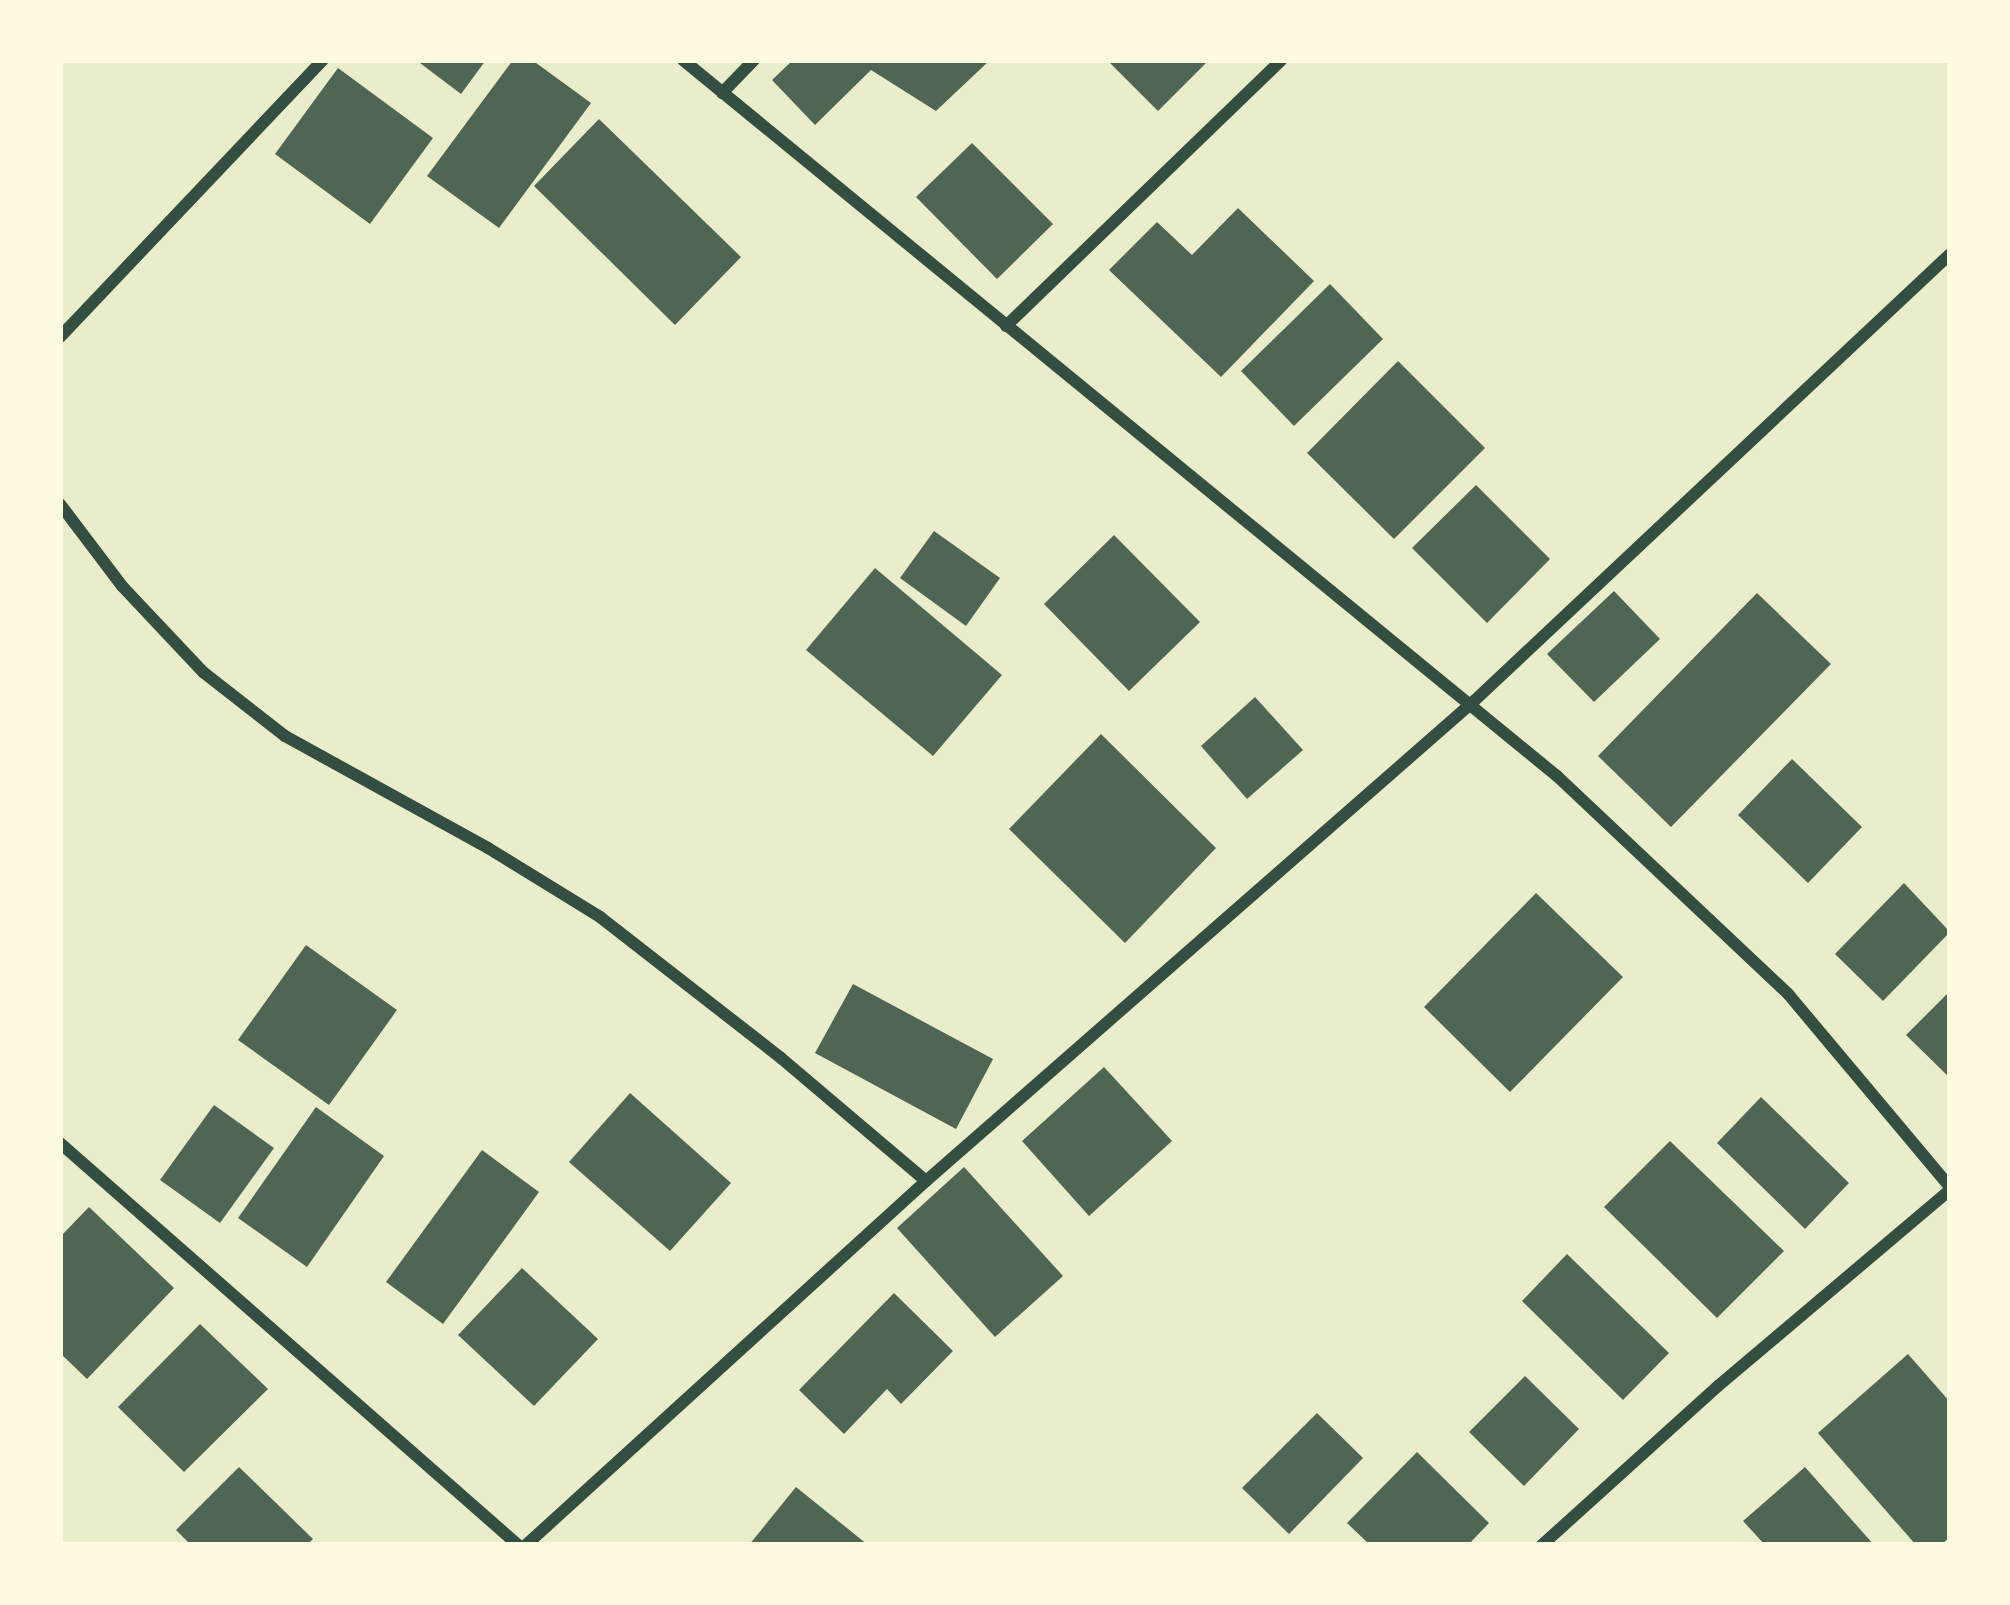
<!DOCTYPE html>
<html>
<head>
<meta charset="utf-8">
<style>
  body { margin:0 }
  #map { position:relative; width:2010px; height:1605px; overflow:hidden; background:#e9edc9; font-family:Commissioner,sans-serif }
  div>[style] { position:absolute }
  .building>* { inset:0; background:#4f6655 }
  .minor>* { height:12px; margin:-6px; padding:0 6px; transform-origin:6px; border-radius:6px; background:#344e41 }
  span { translate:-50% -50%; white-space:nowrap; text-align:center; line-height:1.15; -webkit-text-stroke:12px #fefae0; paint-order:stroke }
  .frame { position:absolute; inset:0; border:63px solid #fefae0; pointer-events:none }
</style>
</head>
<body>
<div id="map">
  <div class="building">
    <i style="clip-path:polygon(416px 60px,486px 60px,461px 94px)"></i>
    <i style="clip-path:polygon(513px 60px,532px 60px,591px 103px,499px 228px,427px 176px)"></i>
    <i style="clip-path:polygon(793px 60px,990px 60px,936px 111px,871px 70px,815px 125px,772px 80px)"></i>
    <i style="clip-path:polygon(1107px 60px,1209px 60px,1158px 111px)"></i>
    <i style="clip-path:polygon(338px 68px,433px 138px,370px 224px,275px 154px)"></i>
    <i style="clip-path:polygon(599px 119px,741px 257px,675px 325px,534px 186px)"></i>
    <i style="clip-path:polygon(972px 143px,1053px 224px,997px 279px,916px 197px)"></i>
    <i style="clip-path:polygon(1238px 208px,1314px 281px,1221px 377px,1109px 270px,1157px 222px,1192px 255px)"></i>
    <i style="clip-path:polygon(1330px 284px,1383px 339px,1294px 426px,1241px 371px)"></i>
    <i style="clip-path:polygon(1398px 361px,1485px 448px,1394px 539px,1307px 453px)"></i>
    <i style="clip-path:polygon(1476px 485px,1550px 559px,1487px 623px,1412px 548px)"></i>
    <i style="clip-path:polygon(934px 531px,1000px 578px,966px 626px,900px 578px)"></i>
    <i style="clip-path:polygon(1114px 535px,1200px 622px,1129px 691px,1044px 604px)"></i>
    <i style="clip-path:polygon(875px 568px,1002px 675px,933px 756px,806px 650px)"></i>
    <i style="clip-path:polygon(1614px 591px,1660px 639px,1594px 702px,1547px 654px)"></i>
    <i style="clip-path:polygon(1757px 593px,1831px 664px,1671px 827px,1598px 756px)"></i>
    <i style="clip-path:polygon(1255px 697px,1303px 750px,1247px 799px,1201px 746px)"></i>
    <i style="clip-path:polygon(1101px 734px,1216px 848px,1125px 943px,1009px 829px)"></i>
    <i style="clip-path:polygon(1792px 759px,1862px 827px,1808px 883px,1738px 815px)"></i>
    <i style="clip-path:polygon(1904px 883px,1950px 932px,1883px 1001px,1835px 954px)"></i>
    <i style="clip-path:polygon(1536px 893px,1623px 977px,1510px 1092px,1424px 1007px)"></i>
    <i style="clip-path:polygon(306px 945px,397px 1010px,329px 1105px,238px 1040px)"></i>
    <i style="clip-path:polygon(853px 984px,993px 1059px,956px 1129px,815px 1053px)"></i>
    <i style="clip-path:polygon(1950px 991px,1950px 1078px,1906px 1035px)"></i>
    <i style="clip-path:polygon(1104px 1067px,1172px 1141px,1089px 1216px,1022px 1141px)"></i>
    <i style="clip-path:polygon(630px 1093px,731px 1183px,670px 1251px,569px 1162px)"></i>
    <i style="clip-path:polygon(1761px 1097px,1849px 1183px,1805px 1229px,1717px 1143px)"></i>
    <i style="clip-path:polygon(214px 1105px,274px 1148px,220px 1223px,160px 1180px)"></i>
    <i style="clip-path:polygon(316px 1107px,384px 1156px,307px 1267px,238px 1218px)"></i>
    <i style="clip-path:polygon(1670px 1141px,1784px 1251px,1717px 1318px,1604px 1207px)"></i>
    <i style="clip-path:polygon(482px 1150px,539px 1192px,443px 1324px,386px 1282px)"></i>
    <i style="clip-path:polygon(964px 1167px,1063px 1276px,995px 1337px,897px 1228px)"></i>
    <i style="clip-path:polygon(89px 1207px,174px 1288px,87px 1379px,60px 1353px,60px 1237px)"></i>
    <i style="clip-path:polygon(1567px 1254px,1669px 1353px,1623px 1400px,1522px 1301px)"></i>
    <i style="clip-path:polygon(522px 1268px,598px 1339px,534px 1406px,458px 1335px)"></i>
    <i style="clip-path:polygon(894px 1293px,953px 1351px,901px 1404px,887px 1389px,844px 1434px,799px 1390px)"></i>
    <i style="clip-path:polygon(200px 1324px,268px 1389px,184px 1472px,118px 1407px)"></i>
    <i style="clip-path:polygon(1908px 1354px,1950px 1402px,1950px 1537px,1941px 1545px,1916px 1545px,1818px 1433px)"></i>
    <i style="clip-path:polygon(1525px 1376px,1579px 1429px,1524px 1486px,1469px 1432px)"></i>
    <i style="clip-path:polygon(1317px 1413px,1363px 1458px,1289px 1534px,1242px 1488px)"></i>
    <i style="clip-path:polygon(1417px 1452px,1489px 1523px,1468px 1545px,1370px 1545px,1347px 1523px)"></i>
    <i style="clip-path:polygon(239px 1467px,313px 1539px,307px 1545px,191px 1545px,176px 1530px)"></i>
    <i style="clip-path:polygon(1805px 1467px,1874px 1545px,1765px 1545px,1743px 1521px)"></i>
    <i style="clip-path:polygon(796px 1487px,868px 1545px,749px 1545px)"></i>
  </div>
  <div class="minor">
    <i style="left:683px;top:60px;width:1130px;rotate:39.33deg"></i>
    <i style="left:1557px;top:776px;width:319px;rotate:43.3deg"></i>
    <i style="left:1789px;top:995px;width:251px;rotate:50deg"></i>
    <i style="left:722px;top:93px;width:46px;rotate:-45.9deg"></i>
    <i style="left:1006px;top:326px;width:383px;rotate:-44deg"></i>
    <i style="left:60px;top:337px;width:382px;rotate:-46.5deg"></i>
    <i style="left:60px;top:504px;width:103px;rotate:52.9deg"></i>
    <i style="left:122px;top:586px;width:118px;rotate:46.7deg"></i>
    <i style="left:203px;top:672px;width:104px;rotate:38deg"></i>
    <i style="left:285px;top:736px;width:232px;rotate:28.9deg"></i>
    <i style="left:488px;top:848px;width:132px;rotate:31.6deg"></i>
    <i style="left:600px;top:917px;width:229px;rotate:37.9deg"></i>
    <i style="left:781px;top:1058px;width:190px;rotate:40.3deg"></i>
    <i style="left:60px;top:1143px;width:609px;rotate:41.27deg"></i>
    <i style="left:526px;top:1545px;width:541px;rotate:-42.3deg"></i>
    <i style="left:926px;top:1181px;width:727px;rotate:-41.21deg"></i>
    <i style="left:1473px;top:702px;width:654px;rotate:-43.2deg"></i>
    <i style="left:1542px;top:1545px;width:237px;rotate:-42.1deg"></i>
    <i style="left:1718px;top:1386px;width:304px;rotate:-40.2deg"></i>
  </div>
  <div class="frame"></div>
</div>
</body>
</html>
